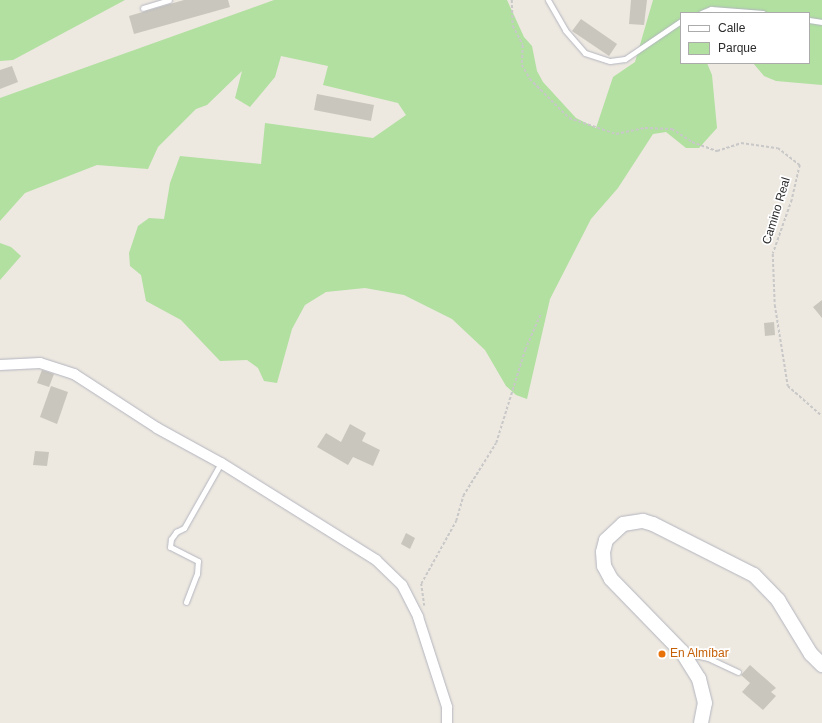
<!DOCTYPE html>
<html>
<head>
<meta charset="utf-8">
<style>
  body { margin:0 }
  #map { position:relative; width:822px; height:723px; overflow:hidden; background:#ede8e0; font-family:Helvetica,sans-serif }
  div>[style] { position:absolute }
  .green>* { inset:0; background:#b1e0a0 }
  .building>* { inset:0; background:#c9c6be }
  .path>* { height:1.5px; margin-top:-0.75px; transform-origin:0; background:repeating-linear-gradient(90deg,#c8c8c8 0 3px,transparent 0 5px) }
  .roads { filter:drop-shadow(0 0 1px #b3b5bf) drop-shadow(0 0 1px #b3b5bf) }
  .service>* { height:5px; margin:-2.5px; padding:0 2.5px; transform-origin:2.5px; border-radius:2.5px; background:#fff }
  .minor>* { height:10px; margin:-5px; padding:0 5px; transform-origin:5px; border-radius:5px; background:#fff }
  .secondary>* { height:14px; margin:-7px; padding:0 7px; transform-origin:7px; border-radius:7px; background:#fff }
  .dots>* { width:11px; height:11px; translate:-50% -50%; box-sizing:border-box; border:2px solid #fff; border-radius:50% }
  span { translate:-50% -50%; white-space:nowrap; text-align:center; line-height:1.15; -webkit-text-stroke:3.5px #fff; paint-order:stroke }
  .street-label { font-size:12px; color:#2c2c2c }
  .food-label { font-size:12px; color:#c56008 }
  .left { translate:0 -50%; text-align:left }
  .legend { position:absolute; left:680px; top:12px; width:130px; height:52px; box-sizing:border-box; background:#fff; border:1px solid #ababab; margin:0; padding:5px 7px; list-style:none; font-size:12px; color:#2c2c2c }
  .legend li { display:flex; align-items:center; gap:8px; height:20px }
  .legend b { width:20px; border:1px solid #ababab }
</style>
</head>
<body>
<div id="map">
  <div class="green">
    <i style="clip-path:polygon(0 0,125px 0,13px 60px,0 61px)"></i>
    <i style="clip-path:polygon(274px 0,507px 0,524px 37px,532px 46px,537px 71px,543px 82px,576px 118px,596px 128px,613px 77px,635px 62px,653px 0,822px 0,822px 85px,776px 81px,764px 76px,753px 63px,809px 63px,809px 13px,681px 13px,681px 63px,707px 63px,712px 75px,717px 128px,699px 148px,686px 148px,666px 132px,653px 134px,618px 188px,591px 219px,550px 299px,527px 399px,516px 395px,506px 386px,485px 350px,452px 319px,404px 295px,365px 288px,326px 292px,305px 305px,292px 329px,277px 383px,264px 381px,258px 368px,247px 360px,220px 361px,181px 320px,146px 301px,141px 275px,130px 266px,129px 253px,138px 226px,149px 218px,164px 219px,170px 183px,180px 156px,261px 164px,265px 123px,373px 138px,406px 115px,398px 103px,323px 85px,328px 66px,281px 56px,275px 77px,250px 107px,235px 98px,242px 71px,207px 105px,196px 109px,158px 147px,148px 169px,97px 165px,25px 193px,0 221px,0 98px)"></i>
    <i style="clip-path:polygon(0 243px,11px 247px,21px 256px,0 280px)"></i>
  </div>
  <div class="building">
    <i style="clip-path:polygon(184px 0,228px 0,230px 7px,134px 34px,129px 16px)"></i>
    <i style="clip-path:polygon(631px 0,647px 0,644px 25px,629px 24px)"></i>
    <i style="clip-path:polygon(581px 19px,617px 44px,609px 56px,572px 31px)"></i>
    <i style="clip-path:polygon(12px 66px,18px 82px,0 89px,0 70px)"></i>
    <i style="clip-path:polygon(317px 94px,374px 105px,371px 121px,314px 110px)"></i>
    <i style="clip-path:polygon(822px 300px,822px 318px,813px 307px)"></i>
    <i style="clip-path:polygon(774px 322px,775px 335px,765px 336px,764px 323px)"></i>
    <i style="clip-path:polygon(42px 370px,54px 374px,49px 387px,37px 383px)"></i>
    <i style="clip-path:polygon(51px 386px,68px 392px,57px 424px,40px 417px)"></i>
    <i style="clip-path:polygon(350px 424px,366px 433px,362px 441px,380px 450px,373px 466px,353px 457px,348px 465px,317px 447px,326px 433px,341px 442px)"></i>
    <i style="clip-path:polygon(35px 451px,49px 452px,47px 466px,33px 465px)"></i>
    <i style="clip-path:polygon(406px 533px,415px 538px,410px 549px,401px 544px)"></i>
    <i style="clip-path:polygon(750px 665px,776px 688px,771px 692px,776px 696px,763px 710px,742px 692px,750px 683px,741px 675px)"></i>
  </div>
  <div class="path">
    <i style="left:512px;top:0;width:26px;rotate:88deg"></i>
    <i style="left:513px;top:26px;width:21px;rotate:62deg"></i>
    <i style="left:523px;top:45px;width:20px;rotate:93deg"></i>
    <i style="left:522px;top:65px;width:16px;rotate:60deg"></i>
    <i style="left:530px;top:79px;width:55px;rotate:45deg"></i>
    <i style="left:569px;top:118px;width:50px;rotate:18.8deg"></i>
    <i style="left:616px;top:134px;width:30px;rotate:-12deg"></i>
    <i style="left:645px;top:128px;width:27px;rotate:2deg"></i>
    <i style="left:672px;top:129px;width:24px;rotate:33deg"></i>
    <i style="left:692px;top:142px;width:27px;rotate:20deg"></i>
    <i style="left:717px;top:151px;width:25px;rotate:-18deg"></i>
    <i style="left:741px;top:143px;width:37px;rotate:8deg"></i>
    <i style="left:778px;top:148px;width:28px;rotate:38deg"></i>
    <i style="left:800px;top:165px;width:36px;rotate:103deg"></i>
    <i style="left:792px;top:200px;width:57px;rotate:109.4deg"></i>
    <i style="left:773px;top:254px;width:51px;rotate:87.8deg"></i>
    <i style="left:775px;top:305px;width:82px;rotate:80.9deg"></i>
    <i style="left:788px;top:386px;width:45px;rotate:41.4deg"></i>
    <i style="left:424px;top:606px;width:22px;rotate:-98deg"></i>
    <i style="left:421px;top:584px;width:72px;rotate:-60.9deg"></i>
    <i style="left:456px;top:521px;width:26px;rotate:-74deg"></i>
    <i style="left:463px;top:496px;width:62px;rotate:-58.1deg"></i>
    <i style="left:496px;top:443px;width:97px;rotate:-72.7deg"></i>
    <i style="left:525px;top:350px;width:40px;rotate:-66.6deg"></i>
  </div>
  <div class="roads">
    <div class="service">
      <i style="left:548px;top:0;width:34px;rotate:60deg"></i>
      <i style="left:565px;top:30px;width:30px;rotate:49deg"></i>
      <i style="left:585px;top:53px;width:26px;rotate:18deg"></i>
      <i style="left:610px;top:61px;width:15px;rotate:-8deg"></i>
      <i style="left:625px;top:59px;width:68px;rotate:-34.2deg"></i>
      <i style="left:143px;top:8px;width:27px;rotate:-17deg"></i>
      <i style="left:701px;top:13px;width:11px;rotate:-22deg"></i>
      <i style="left:711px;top:9px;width:52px;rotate:4.4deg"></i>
      <i style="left:809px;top:20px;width:13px;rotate:9deg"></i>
      <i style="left:186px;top:602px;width:30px;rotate:-69deg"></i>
      <i style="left:197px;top:574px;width:13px;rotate:-86deg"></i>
      <i style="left:198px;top:561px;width:31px;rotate:-153deg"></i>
      <i style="left:170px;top:547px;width:8px;rotate:-83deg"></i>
      <i style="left:171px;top:539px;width:9px;rotate:-54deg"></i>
      <i style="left:176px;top:532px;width:9px;rotate:-27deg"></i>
      <i style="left:184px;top:528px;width:75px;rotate:-60.4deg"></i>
      <i style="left:685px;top:653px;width:24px;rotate:12deg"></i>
      <i style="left:708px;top:658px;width:33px;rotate:25deg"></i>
    </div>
    <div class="minor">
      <i style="left:0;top:365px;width:40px;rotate:-2.9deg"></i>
      <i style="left:40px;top:363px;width:36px;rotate:18deg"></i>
      <i style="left:74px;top:374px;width:99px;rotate:33deg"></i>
      <i style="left:157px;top:428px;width:73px;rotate:28.7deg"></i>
      <i style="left:221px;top:463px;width:183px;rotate:32deg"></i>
      <i style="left:376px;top:560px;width:36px;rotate:44deg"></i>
      <i style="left:402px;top:585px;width:36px;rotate:63deg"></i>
      <i style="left:418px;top:617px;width:95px;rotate:72.1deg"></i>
      <i style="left:447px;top:707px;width:16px;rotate:90deg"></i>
    </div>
    <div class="secondary">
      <i style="left:701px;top:723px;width:20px;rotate:-79deg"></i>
      <i style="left:705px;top:703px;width:25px;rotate:-104deg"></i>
      <i style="left:699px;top:679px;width:32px;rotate:-122deg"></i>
      <i style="left:682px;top:652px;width:102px;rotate:-134.2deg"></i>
      <i style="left:611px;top:579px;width:15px;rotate:-118deg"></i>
      <i style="left:604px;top:566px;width:14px;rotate:-94deg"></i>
      <i style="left:603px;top:552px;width:12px;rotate:-76deg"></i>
      <i style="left:606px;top:540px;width:23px;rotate:-43deg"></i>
      <i style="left:623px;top:524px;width:20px;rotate:-9deg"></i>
      <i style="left:643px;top:521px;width:10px;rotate:17deg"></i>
      <i style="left:653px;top:524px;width:113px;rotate:26.8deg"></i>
      <i style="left:754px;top:575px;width:35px;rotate:46deg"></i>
      <i style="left:778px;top:600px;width:63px;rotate:58.6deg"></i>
      <i style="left:811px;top:654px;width:16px;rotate:45deg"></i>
    </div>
  </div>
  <div class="dots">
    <i style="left:662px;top:654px;background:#e8710a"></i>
  </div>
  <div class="street-label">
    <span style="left:777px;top:211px;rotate:-73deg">Camino Real</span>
  </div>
  <div class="food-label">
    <span class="left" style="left:670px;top:654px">En Almíbar</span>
  </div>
  <ul class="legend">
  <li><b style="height:5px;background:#fff"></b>Calle</li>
  <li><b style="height:11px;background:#b1e0a0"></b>Parque</li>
  </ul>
</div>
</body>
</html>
